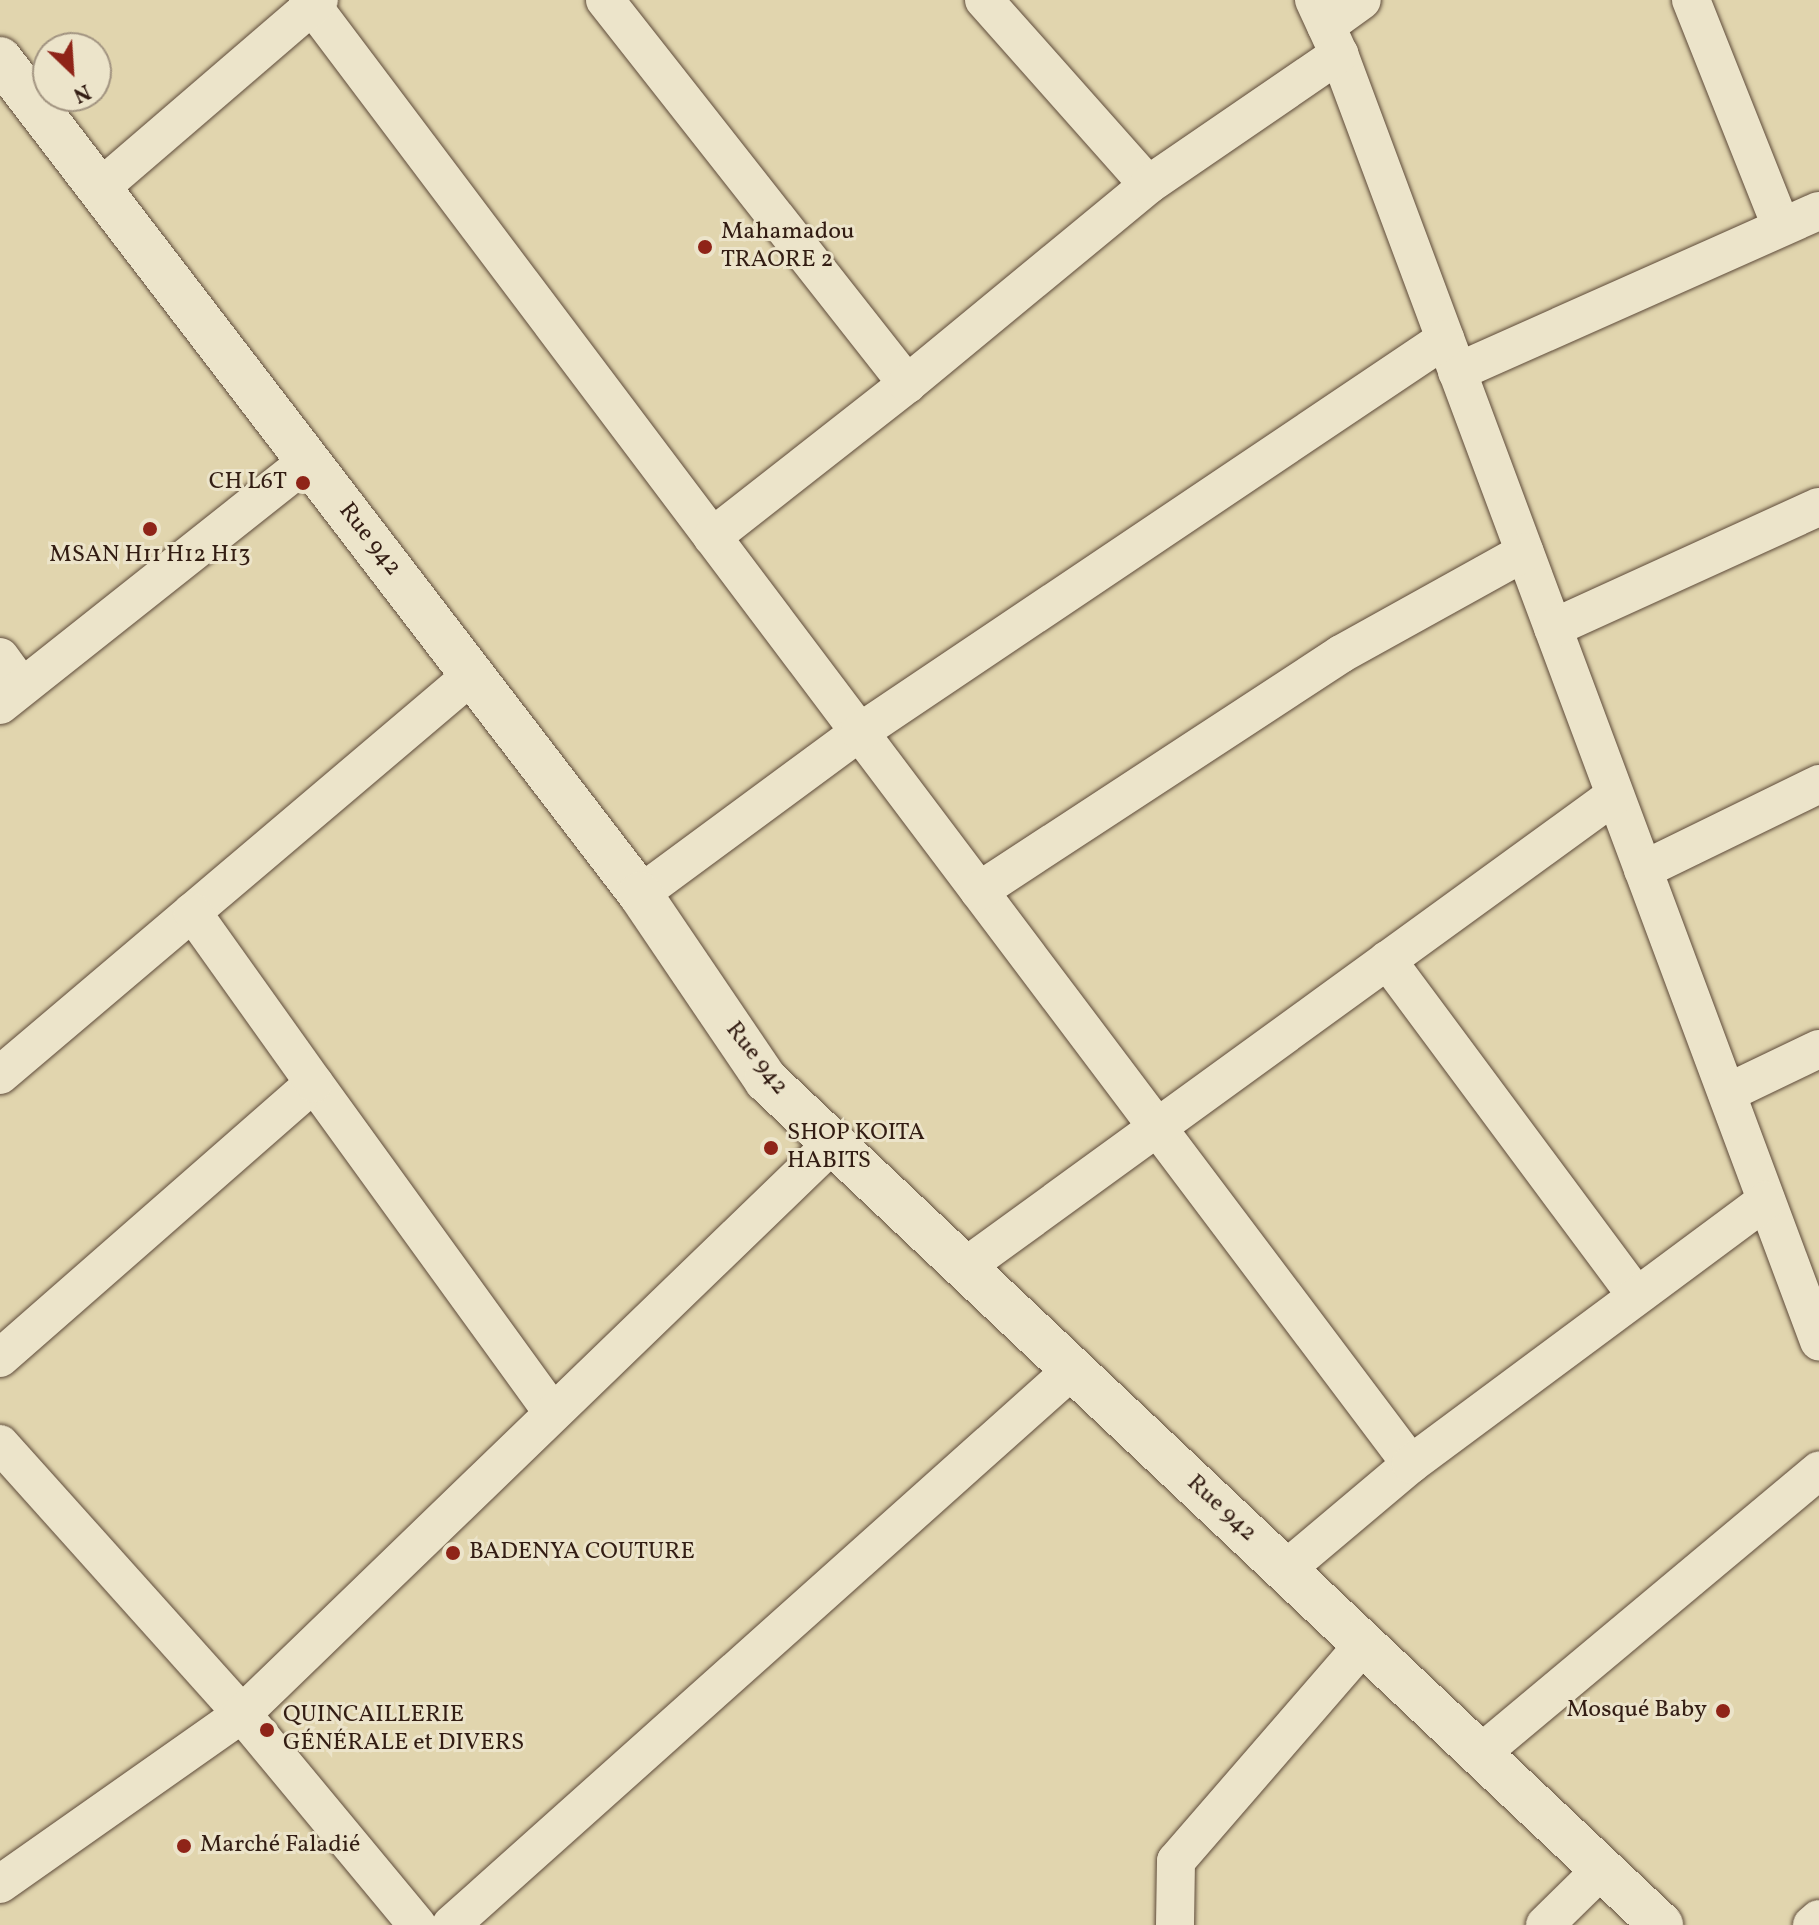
<!DOCTYPE html>
<html>
<head>
<meta charset="utf-8">
<style>
  body { margin:0 }
  #map { position:relative; width:1819px; height:1925px; overflow:hidden; background:#e1d5ae; font-family:Vollkorn,serif }
  div>[style] { position:absolute }
  .roads { filter:drop-shadow(0 0 2px #5e4b3a) drop-shadow(0 0 2px #5e4b3a) }
  .minor>* { height:38px; margin:-19px; padding:0 19px; transform-origin:19px; border-radius:19px; background:#ece4ca }
  .tertiary>* { height:44px; margin:-22px; padding:0 22px; transform-origin:22px; border-radius:22px; background:#ece4ca }
  .dots>* { width:22px; height:22px; translate:-50% -50%; box-sizing:border-box; border:4px solid #ece4ca; border-radius:50% }
  span { translate:-50% -50%; white-space:nowrap; text-align:center; line-height:1.15; -webkit-text-stroke:6px #ece4ca; paint-order:stroke }
  .poi-label { font-size:24px; color:#331d13 }
  .left { translate:0 -50%; text-align:left }
  .right { translate:-100% -50%; text-align:right }
  .street-label { font-size:24px; color:#331d13 }
  .north { position:absolute; left:32px; top:32px; width:80px; height:80px; box-sizing:border-box; background:#ece4ca; border:2px solid #a29481; border-radius:50%; rotate:155deg; font-size:22px; font-weight:700; line-height:32px; text-align:center; color:#331d13 }
  .north::after { content:''; display:block; margin:auto; width:28px; height:36px; background:#8f2418; clip-path:polygon(50% 0,100% 100%,50% 72%,0 100%) }
</style>
</head>
<body>
<div id="map">
  <div class="roads">
    <div class="minor">
      <i style="left:308px;top:0;width:1833px;rotate:53.01deg"></i>
      <i style="left:605px;top:0;width:489px;rotate:51.8deg"></i>
      <i style="left:984px;top:0;width:247px;rotate:48.4deg"></i>
      <i style="left:1314px;top:0;width:60px;rotate:65.2deg"></i>
      <i style="left:1339px;top:54px;width:1374px;rotate:69.55deg"></i>
      <i style="left:1691px;top:0;width:243px;rotate:68.3deg"></i>
      <i style="left:1326px;top:26px;width:44px;rotate:-35.8deg"></i>
      <i style="left:99px;top:189px;width:290px;rotate:-40.7deg"></i>
      <i style="left:1457px;top:372px;width:396px;rotate:-24deg"></i>
      <i style="left:712px;top:537px;width:248px;rotate:-38.1deg"></i>
      <i style="left:907px;top:384px;width:313px;rotate:-39.5deg"></i>
      <i style="left:1148px;top:185px;width:232px;rotate:-34.4deg"></i>
      <i style="left:1553px;top:628px;width:292px;rotate:-24.5deg"></i>
      <i style="left:0;top:657px;width:37px;rotate:54deg"></i>
      <i style="left:0;top:705px;width:393px;rotate:-38.4deg"></i>
      <i style="left:1643px;top:870px;width:196px;rotate:-26deg"></i>
      <i style="left:979px;top:891px;width:433px;rotate:-33.2deg"></i>
      <i style="left:1341px;top:654px;width:210px;rotate:-29deg"></i>
      <i style="left:640px;top:894px;width:273px;rotate:-36.4deg"></i>
      <i style="left:860px;top:732px;width:705px;rotate:-33.89deg"></i>
      <i style="left:1387px;top:960px;width:417px;rotate:53.4deg"></i>
      <i style="left:0;top:1075px;width:619px;rotate:-40.28deg"></i>
      <i style="left:314px;top:1083px;width:407px;rotate:54.1deg"></i>
      <i style="left:1727px;top:1093px;width:102px;rotate:-25.6deg"></i>
      <i style="left:965px;top:1267px;width:803px;rotate:-35.99deg"></i>
      <i style="left:0;top:1358px;width:417px;rotate:-41.2deg"></i>
      <i style="left:314px;top:1083px;width:210px;rotate:-125.5deg"></i>
      <i style="left:0;top:1444px;width:363px;rotate:48.1deg"></i>
      <i style="left:242px;top:1714px;width:274px;rotate:50.3deg"></i>
      <i style="left:1285px;top:1570px;width:165px;rotate:-40.1deg"></i>
      <i style="left:1411px;top:1464px;width:442px;rotate:-36.6deg"></i>
      <i style="left:1480px;top:1754px;width:442px;rotate:-39.9deg"></i>
      <i style="left:0;top:1884px;width:296px;rotate:-35.1deg"></i>
      <i style="left:242px;top:1714px;width:822px;rotate:-44.01deg"></i>
      <i style="left:451px;top:1925px;width:834px;rotate:-41.79deg"></i>
      <i style="left:1175px;top:1925px;width:64px;rotate:-89.1deg"></i>
      <i style="left:1176px;top:1861px;width:287px;rotate:-49.1deg"></i>
      <i style="left:1545px;top:1925px;width:80px;rotate:-44.5deg"></i>
      <i style="left:1812px;top:1925px;width:9px;rotate:-41deg"></i>
    </div>
    <div class="tertiary">
      <i style="left:0;top:59px;width:1052px;rotate:52.53deg"></i>
      <i style="left:640px;top:894px;width:225px;rotate:55.9deg"></i>
      <i style="left:766px;top:1080px;width:1231px;rotate:43.35deg"></i>
    </div>
  </div>
  <div class="dots">
    <i style="left:705px;top:247px;background:#8f2418"></i>
    <i style="left:303px;top:483px;background:#8f2418"></i>
    <i style="left:150px;top:529px;background:#8f2418"></i>
    <i style="left:771px;top:1148px;background:#8f2418"></i>
    <i style="left:453px;top:1553px;background:#8f2418"></i>
    <i style="left:1723px;top:1711px;background:#8f2418"></i>
    <i style="left:267px;top:1730px;background:#8f2418"></i>
    <i style="left:184px;top:1846px;background:#8f2418"></i>
  </div>
  <div class="poi-label">
    <span class="left" style="left:721px;top:247px">Mahamadou<br>TRAORE 2</span>
    <span class="right" style="left:287px;top:483px">CH L6T</span>
    <span style="left:150px;top:556px">MSAN H11 H12 H13</span>
    <span class="left" style="left:787px;top:1148px">SHOP KOITA<br>HABITS</span>
    <span class="left" style="left:469px;top:1553px">BADENYA COUTURE</span>
    <span class="right" style="left:1707px;top:1711px">Mosqué Baby</span>
    <span class="left" style="left:283px;top:1730px">QUINCAILLERIE<br>GÉNÉRALE et DIVERS</span>
    <span class="left" style="left:200px;top:1846px">Marché Faladié</span>
  </div>
  <div class="street-label">
    <span style="left:369px;top:540px;rotate:52deg">Rue 942</span>
    <span style="left:756px;top:1059px;rotate:52deg">Rue 942</span>
    <span style="left:1221px;top:1509px;rotate:43deg">Rue 942</span>
  </div>
  <div class="north">N</div>
</div>
</body>
</html>
